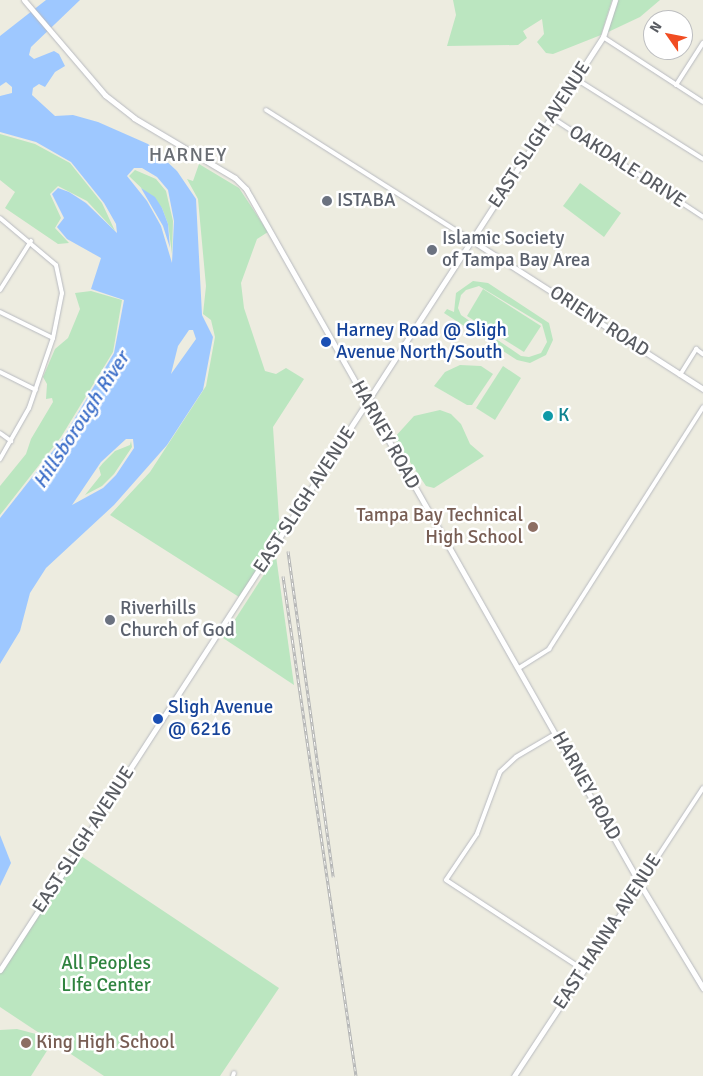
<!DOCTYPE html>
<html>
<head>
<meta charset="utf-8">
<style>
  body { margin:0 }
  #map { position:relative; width:703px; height:1076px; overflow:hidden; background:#edece0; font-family:Signika,sans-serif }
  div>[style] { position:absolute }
  .green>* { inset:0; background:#bbe6c0 }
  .water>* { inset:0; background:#9ec8ff }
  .roads { filter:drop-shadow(0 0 1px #b8bac0) drop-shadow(0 0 1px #b8bac0) }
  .minor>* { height:4px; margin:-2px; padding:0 2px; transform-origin:2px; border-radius:2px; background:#fff }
  .tertiary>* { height:5px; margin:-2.5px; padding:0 2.5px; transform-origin:2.5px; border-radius:2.5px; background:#fff }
  .rail>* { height:3px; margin-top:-1.5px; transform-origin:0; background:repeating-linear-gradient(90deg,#fff 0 4px,#b4b5b5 0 8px); box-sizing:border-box; border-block:1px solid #b4b5b5 }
  .dots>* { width:14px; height:14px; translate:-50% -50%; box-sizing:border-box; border:2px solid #fff; border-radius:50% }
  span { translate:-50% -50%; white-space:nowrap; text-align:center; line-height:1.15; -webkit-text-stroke:5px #fff; paint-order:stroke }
  .street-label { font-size:19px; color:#595c62 }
  .worship-label { font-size:19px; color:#5b616d }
  .left { translate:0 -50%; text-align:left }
  .transit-label { font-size:19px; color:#164399 }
  .culture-label { font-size:19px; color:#0d838f }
  .education-label { font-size:19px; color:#785e54 }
  .right { translate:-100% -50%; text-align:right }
  .park-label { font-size:19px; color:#2f833f }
  .neighbourhood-label { font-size:20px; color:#6a6e74; letter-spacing:1px }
  .water-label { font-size:20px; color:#3b6dc8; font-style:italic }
  .north { position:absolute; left:643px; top:10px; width:50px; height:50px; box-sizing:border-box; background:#fff; border:1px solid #bdbec0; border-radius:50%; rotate:303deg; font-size:14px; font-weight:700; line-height:20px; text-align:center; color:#595c62 }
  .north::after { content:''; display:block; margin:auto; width:18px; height:22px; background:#f14d22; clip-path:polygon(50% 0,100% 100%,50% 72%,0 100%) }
</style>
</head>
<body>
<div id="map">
  <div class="green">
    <i style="clip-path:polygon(453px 0,612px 0,601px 35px,553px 54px,546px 53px,537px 42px,544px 34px,542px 19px,523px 31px,527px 38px,518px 45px,447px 46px,456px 15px)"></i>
    <i style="clip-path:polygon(617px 0,660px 0,640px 17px,606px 33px)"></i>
    <i style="clip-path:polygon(0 134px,35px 144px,70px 163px,102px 203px,115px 231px,87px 201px,58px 186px,50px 194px,61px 218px,55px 228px,69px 243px,58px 244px,5px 208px,15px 192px,0 180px)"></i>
    <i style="clip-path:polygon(199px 164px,239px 188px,268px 232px,257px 239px,241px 283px,244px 308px,265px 371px,276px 374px,286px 368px,304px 379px,273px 427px,280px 534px,239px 597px,110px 515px,150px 472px,206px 386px,215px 337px,211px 320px,203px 314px,206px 286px,198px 199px,187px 179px,193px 181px)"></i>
    <i style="clip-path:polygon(135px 170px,156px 179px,166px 191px,173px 221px,172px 254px,168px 224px,162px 208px,129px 176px)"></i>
    <i style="clip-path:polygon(580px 183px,621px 213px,604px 237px,563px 206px)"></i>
    <i style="clip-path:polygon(evenodd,473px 281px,488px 283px,549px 323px,553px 340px,546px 355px,530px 363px,517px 360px,444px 313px,447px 309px,454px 312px,456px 293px,473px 281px,479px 286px,542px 324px,547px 342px,541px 353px,529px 357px,521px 356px,461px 315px,458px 308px,461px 295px,466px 290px,479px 286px)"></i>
    <i style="clip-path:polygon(483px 289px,541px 326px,524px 352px,467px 316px)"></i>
    <i style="clip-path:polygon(91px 291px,122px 300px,113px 352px,61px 437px,0 515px,0 486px,26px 454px,31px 439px,53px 402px,52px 398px,46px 399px,47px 384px,43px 377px,55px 349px,68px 338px,80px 309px,75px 293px)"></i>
    <i style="clip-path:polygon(460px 365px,481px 366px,493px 374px,472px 405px,467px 405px,434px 386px,445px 372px)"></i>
    <i style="clip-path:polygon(503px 366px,521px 378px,495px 420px,476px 408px)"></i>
    <i style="clip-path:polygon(440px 410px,451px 414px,461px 424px,470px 444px,484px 456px,434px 488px,426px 486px,394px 438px,414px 416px)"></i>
    <i style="clip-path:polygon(131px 441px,132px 447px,114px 474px,102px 486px,85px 495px,101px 475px,99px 468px,103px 463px,115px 451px,130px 445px)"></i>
    <i style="clip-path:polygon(276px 556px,294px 685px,223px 638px)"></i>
    <i style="clip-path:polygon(78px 854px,279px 988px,220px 1076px,104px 1076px,0 1007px,0 973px)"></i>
    <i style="clip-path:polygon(17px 1029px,36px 1034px,50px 1046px,31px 1076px,0 1076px,0 1030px)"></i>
  </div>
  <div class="water">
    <i style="clip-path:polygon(evenodd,46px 0,80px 0,31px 47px,29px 55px,34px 59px,54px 51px,59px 54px,65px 66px,55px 72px,45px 87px,39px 84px,33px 88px,32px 95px,55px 116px,73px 115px,98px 122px,148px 144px,177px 171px,196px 199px,202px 315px,213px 337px,203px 390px,167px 445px,114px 505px,46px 568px,30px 593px,20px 631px,0 664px,0 518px,63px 438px,114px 353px,124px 300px,91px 289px,101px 258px,67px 239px,57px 227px,64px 218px,52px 194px,58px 188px,69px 192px,86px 203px,117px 233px,116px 224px,104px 203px,71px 162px,36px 142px,0 132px,0 96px,12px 93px,12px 87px,6px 82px,0 86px,0 36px,46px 0,134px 168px,142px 168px,157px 177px,168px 190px,174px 221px,172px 263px,161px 226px,147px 201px,127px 176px,134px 168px,46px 0,189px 330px,193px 330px,196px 339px,171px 374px,178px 346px,189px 330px,46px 0,126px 439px,133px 439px,134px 448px,116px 475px,103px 488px,72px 505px,101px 462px,126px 439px)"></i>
    <i style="clip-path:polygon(141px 188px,155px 197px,162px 208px,168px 224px,170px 248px,163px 226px)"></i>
    <i style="clip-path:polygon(0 835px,11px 863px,0 886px)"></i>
  </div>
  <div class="roads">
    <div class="minor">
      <i style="left:603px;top:37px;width:119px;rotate:33deg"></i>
      <i style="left:576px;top:79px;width:150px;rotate:32.2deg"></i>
      <i style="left:676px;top:85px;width:50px;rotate:-57.3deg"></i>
      <i style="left:266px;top:110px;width:243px;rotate:32.4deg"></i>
      <i style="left:551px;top:117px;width:182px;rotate:33.3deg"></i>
      <i style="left:0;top:218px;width:73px;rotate:40deg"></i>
      <i style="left:56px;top:265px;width:29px;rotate:78deg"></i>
      <i style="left:62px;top:293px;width:46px;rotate:101.3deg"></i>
      <i style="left:53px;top:338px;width:74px;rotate:108.9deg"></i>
      <i style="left:29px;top:408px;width:59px;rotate:119.6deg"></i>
      <i style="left:0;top:290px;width:58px;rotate:-57.7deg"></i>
      <i style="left:0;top:312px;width:59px;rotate:26.1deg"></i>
      <i style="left:0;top:372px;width:40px;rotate:26.6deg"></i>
      <i style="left:680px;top:375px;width:31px;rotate:-58deg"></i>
      <i style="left:696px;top:349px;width:9px;rotate:36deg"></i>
      <i style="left:0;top:433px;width:14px;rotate:36deg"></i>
      <i style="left:519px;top:668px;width:36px;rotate:-32deg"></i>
      <i style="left:549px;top:649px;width:287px;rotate:-57.5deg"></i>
      <i style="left:555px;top:734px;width:45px;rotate:149.5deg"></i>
      <i style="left:516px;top:757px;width:22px;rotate:137deg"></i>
      <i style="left:500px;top:772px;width:66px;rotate:110.4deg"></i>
      <i style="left:477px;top:834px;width:55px;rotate:124deg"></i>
      <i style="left:446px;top:880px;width:163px;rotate:33.2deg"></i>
      <i style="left:640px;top:884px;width:115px;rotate:-56.7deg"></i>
      <i style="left:233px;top:1076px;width:3px;rotate:-72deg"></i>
    </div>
    <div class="tertiary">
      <i style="left:24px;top:0;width:125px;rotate:49.5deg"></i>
      <i style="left:105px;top:95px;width:37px;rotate:38deg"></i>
      <i style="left:134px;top:118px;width:117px;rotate:30.7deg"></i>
      <i style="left:235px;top:178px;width:16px;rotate:45deg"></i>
      <i style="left:246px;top:189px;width:799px;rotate:60.45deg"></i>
      <i style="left:640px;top:884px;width:122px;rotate:58.8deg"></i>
      <i style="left:471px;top:240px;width:276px;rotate:32.7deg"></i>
      <i style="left:0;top:970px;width:1111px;rotate:-57.13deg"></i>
      <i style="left:603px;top:37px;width:39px;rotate:-72deg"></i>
      <i style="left:514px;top:1076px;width:230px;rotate:-56.7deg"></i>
    </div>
  </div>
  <div class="rail">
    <i style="left:288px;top:551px;width:329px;rotate:82.1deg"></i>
    <i style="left:283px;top:576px;width:505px;rotate:81.69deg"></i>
  </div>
  <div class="dots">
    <i style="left:327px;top:201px;background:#6b7280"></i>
    <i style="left:432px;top:250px;background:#6b7280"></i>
    <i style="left:326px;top:342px;background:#1a4fb4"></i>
    <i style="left:548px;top:416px;background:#0f9aa8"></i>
    <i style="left:533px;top:527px;background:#8d6e63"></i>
    <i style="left:110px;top:620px;background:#6b7280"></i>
    <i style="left:158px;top:719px;background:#1a4fb4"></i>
    <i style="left:26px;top:1043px;background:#8d6e63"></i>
  </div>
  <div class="street-label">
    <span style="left:540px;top:135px;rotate:-57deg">EAST SLIGH AVENUE</span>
    <span style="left:627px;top:167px;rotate:33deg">OAKDALE DRIVE</span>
    <span style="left:599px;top:322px;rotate:33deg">ORIENT ROAD</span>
    <span style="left:385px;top:435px;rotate:61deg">HARNEY ROAD</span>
    <span style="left:305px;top:500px;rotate:-57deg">EAST SLIGH AVENUE</span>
    <span style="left:586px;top:786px;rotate:61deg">HARNEY ROAD</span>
    <span style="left:84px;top:840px;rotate:-57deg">EAST SLIGH AVENUE</span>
    <span style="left:608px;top:932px;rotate:-57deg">EAST HANNA AVENUE</span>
  </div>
  <div class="worship-label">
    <span class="left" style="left:337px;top:201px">ISTABA</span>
    <span class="left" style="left:442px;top:250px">Islamic Society<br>of Tampa Bay Area</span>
    <span class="left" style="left:120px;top:620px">Riverhills<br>Church of God</span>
  </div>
  <div class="transit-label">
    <span class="left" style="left:336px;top:342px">Harney Road @ Sligh<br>Avenue North/South</span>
    <span class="left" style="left:168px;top:719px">Sligh Avenue<br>@ 6216</span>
  </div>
  <div class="culture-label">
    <span class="left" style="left:558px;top:416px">K</span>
  </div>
  <div class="education-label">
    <span class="right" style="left:523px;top:527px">Tampa Bay Technical<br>High School</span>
    <span class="left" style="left:36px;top:1043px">King High School</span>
  </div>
  <div class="park-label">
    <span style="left:106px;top:975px">All Peoples<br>LIfe Center</span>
  </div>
  <div class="neighbourhood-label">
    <span style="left:188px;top:154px">HARNEY</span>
  </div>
  <div class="water-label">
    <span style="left:81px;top:420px;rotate:-57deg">Hillsborough River</span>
  </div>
  <div class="north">N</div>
</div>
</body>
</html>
